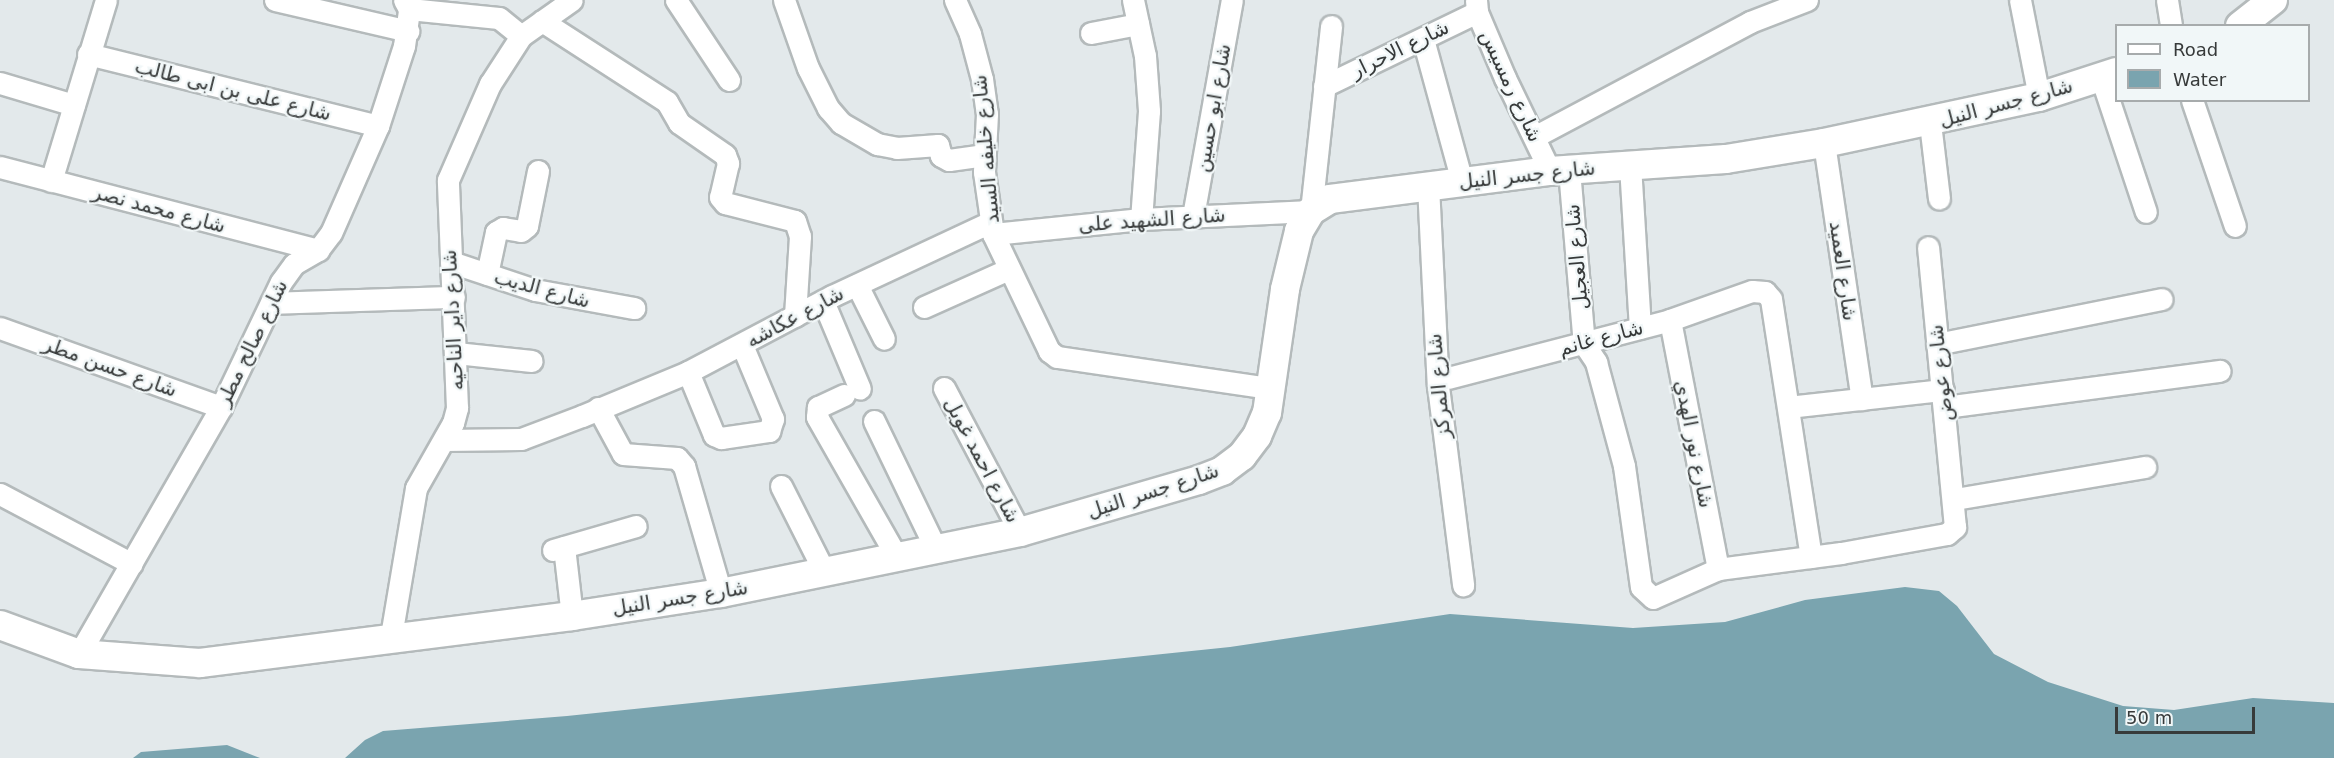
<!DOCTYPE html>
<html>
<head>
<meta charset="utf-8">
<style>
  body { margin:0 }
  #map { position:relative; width:2334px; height:758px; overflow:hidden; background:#e3e9eb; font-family:"DejaVu Sans","Noto Naskh Arabic",sans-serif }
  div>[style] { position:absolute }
  .water>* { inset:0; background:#7aa4af }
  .roads { filter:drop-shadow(2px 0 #b4babb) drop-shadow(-2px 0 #b4babb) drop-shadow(0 2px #b4babb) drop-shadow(0 -2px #b4babb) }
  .street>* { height:21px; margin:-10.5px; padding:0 10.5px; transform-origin:10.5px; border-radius:10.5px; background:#fff }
  .secondary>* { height:28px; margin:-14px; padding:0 14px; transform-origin:14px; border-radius:14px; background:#fff }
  span { translate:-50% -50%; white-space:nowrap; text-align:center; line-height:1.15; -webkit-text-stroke:4.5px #f1f7f8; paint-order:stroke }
  .street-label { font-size:20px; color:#373a3a }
  .legend { position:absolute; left:2115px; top:24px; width:195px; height:78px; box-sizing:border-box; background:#f1f7f8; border:2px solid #a7abac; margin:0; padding:8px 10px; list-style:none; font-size:18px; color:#373a3a }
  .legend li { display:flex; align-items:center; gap:12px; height:30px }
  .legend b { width:30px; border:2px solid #a7abac }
  .scale { position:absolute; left:2115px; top:707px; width:140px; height:27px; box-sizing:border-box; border:3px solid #373a3a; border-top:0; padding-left:8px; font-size:18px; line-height:21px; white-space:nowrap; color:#373a3a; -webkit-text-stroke:4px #f1f7f8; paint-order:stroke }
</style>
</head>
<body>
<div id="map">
  <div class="water">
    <i style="clip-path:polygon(1905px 587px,1939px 591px,1957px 606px,1994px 654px,2048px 682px,2123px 706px,2174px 710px,2253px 698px,2334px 703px,2334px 758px,345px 758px,365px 740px,383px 731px,567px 716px,1230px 647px,1450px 614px,1633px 628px,1725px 622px,1805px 600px)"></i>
    <i style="clip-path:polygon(227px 745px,260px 758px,133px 758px,141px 752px)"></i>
  </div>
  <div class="roads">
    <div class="street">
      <i style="left:275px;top:0;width:137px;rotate:13.1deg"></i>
      <i style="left:676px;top:0;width:96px;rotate:56.5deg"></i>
      <i style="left:784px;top:0;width:72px;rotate:70.6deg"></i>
      <i style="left:808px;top:68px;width:45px;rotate:63.4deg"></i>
      <i style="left:828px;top:108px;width:20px;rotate:49deg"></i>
      <i style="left:841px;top:123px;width:42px;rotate:30.3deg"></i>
      <i style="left:877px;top:144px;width:20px;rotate:11deg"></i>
      <i style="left:897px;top:148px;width:41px;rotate:-4.2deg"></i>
      <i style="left:938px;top:145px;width:11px;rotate:75deg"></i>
      <i style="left:941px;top:156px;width:9px;rotate:27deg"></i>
      <i style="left:949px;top:160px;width:36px;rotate:-8deg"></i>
      <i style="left:955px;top:0;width:37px;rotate:66deg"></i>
      <i style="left:970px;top:34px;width:47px;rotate:75.1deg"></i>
      <i style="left:982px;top:79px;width:35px;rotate:82deg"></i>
      <i style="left:987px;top:114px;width:58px;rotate:93deg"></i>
      <i style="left:984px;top:172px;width:63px;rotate:81.7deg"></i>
      <i style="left:993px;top:234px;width:130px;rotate:64.4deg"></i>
      <i style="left:1049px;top:351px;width:10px;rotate:37deg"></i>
      <i style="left:1057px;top:357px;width:215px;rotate:8.3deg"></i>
      <i style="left:1133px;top:0;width:57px;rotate:77.9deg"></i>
      <i style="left:1145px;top:56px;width:55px;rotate:85.8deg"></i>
      <i style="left:1149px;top:111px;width:108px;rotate:94.2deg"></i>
      <i style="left:1476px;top:0;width:12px;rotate:85deg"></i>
      <i style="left:1477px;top:12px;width:72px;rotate:67deg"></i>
      <i style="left:1505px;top:78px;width:103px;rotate:64.2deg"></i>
      <i style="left:2020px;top:0;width:99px;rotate:78.9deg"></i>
      <i style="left:2167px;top:0;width:26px;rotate:81deg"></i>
      <i style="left:409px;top:9px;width:90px;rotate:5.7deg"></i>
      <i style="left:499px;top:18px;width:28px;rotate:39deg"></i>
      <i style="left:542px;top:21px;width:149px;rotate:32.9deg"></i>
      <i style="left:667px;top:102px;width:24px;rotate:60deg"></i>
      <i style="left:679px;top:123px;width:56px;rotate:34.8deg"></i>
      <i style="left:725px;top:155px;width:9px;rotate:69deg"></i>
      <i style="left:728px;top:163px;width:35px;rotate:103deg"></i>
      <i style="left:720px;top:197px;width:8px;rotate:50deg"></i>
      <i style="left:725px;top:203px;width:72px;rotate:14.4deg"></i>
      <i style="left:795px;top:221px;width:16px;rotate:72deg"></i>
      <i style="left:800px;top:236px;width:80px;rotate:93.6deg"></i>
      <i style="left:1091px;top:33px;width:48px;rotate:-10.8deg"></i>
      <i style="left:1423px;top:39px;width:148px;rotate:74.7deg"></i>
      <i style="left:88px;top:54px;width:299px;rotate:13.9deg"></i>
      <i style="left:2101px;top:77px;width:142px;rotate:71.6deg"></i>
      <i style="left:0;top:83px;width:77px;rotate:16.6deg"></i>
      <i style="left:1324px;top:86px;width:170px;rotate:-25.8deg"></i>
      <i style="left:2192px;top:100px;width:133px;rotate:71.2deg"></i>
      <i style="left:1930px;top:123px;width:76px;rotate:83.2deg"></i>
      <i style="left:1534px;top:137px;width:245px;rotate:-28deg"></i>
      <i style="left:1750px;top:22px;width:61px;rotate:-21.1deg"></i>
      <i style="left:1824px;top:143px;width:259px;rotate:81.6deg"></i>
      <i style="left:1630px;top:165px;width:163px;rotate:86.5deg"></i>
      <i style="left:0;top:167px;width:329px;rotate:14.6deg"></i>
      <i style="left:1569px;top:170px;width:175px;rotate:85.1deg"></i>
      <i style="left:1584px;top:344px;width:22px;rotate:56deg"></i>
      <i style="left:1596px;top:362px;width:108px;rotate:74.9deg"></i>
      <i style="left:1624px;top:466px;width:122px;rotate:82deg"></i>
      <i style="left:1641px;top:587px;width:16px;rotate:43deg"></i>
      <i style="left:1653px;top:598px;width:71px;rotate:-24deg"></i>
      <i style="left:1718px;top:569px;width:124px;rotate:-7.4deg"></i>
      <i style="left:1841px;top:553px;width:108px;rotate:-10.2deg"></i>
      <i style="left:1947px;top:534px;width:11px;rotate:-41deg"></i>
      <i style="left:1955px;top:527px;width:281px;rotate:-95.5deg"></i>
      <i style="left:51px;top:181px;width:189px;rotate:-73.1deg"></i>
      <i style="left:1428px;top:185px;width:201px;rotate:87.2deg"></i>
      <i style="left:1438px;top:386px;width:201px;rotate:82.8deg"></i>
      <i style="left:1193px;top:216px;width:219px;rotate:-79.8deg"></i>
      <i style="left:993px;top:234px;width:149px;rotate:-5.8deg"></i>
      <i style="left:1141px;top:219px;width:170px;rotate:-2.7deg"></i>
      <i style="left:1311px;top:211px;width:186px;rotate:-83.8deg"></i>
      <i style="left:451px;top:262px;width:89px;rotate:18.4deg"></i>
      <i style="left:535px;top:290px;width:101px;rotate:10.3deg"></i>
      <i style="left:487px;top:274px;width:43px;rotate:-77.9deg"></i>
      <i style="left:496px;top:232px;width:8px;rotate:-30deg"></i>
      <i style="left:503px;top:228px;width:18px;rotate:9deg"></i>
      <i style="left:521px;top:231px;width:8px;rotate:-40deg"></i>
      <i style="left:527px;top:226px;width:56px;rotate:-78.7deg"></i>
      <i style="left:857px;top:285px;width:60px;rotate:63.4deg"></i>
      <i style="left:823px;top:301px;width:95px;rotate:67.2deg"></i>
      <i style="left:271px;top:303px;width:183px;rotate:-1.9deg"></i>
      <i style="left:924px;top:307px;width:93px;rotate:-24.1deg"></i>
      <i style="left:1670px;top:320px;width:254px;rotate:79.1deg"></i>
      <i style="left:0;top:328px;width:235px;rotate:19.7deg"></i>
      <i style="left:1937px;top:344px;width:229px;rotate:-11.3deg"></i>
      <i style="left:456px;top:353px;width:76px;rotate:6deg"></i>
      <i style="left:688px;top:372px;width:68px;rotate:67.6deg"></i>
      <i style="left:714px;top:435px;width:8px;rotate:23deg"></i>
      <i style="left:721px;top:438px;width:49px;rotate:-8.3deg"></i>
      <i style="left:769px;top:431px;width:13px;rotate:-72deg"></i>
      <i style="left:773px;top:419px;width:80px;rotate:-112.7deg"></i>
      <i style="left:1448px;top:378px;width:229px;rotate:-14.6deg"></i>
      <i style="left:1670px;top:320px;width:87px;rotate:-19.5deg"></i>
      <i style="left:1752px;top:291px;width:13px;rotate:4deg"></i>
      <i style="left:1765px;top:292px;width:9px;rotate:49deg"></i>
      <i style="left:1771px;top:299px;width:261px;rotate:81.2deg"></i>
      <i style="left:944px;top:388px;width:163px;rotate:62.2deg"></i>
      <i style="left:844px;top:395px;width:29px;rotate:155deg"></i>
      <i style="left:818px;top:407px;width:10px;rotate:96deg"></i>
      <i style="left:817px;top:417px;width:161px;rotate:60.3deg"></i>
      <i style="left:1788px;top:407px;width:156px;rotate:-6.3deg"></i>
      <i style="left:1945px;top:407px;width:277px;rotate:-7.5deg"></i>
      <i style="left:598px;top:408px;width:52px;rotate:61.5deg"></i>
      <i style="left:623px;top:454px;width:54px;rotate:4.2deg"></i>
      <i style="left:677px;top:458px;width:11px;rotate:49deg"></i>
      <i style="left:684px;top:466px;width:132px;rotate:73.8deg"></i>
      <i style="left:874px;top:421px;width:142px;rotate:64.2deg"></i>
      <i style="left:444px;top:440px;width:77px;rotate:-0.7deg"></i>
      <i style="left:521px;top:439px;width:65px;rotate:-20.7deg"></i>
      <i style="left:582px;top:416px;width:115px;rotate:-22.5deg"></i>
      <i style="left:688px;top:372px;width:163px;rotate:-27.8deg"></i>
      <i style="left:832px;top:296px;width:175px;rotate:-25deg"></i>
      <i style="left:781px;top:486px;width:95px;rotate:63.2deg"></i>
      <i style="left:0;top:494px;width:149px;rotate:27.9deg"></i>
      <i style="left:1955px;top:499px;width:193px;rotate:-9.6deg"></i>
      <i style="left:564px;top:547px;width:69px;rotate:83.4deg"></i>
      <i style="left:553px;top:550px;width:86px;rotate:-16.1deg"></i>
      <i style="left:391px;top:636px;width:150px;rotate:-80.4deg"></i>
      <i style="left:416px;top:488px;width:75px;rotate:-60.4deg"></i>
      <i style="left:453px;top:423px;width:16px;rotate:-75deg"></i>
      <i style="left:457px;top:408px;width:228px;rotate:-92.3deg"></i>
      <i style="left:448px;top:180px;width:105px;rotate:-66.4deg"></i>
      <i style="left:490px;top:84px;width:57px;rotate:-57.1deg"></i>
      <i style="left:521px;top:36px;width:62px;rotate:-35.2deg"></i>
      <i style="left:79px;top:654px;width:285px;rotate:-60.1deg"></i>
      <i style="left:221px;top:407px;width:139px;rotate:-64.4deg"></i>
      <i style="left:281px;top:282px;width:22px;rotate:-54deg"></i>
      <i style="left:294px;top:264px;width:28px;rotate:-30deg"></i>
      <i style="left:318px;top:250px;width:21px;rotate:-53deg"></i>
      <i style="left:331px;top:233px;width:117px;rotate:-66.3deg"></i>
      <i style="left:378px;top:126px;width:84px;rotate:-72deg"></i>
      <i style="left:404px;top:46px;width:37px;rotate:-82deg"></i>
      <i style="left:409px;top:9px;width:10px;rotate:-119deg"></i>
    </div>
    <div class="secondary">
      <i style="left:2240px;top:26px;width:42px;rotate:-38.2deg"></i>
      <i style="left:0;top:625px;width:84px;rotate:20.2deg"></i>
      <i style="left:79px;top:654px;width:121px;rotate:4.3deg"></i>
      <i style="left:200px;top:663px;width:375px;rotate:-7.2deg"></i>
      <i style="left:572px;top:616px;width:151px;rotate:-8.8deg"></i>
      <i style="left:721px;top:593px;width:305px;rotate:-11.5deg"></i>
      <i style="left:1020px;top:532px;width:186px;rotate:-16.2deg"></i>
      <i style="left:1199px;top:480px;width:25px;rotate:-21deg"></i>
      <i style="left:1222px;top:471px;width:25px;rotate:-37deg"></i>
      <i style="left:1242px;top:456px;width:25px;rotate:-53deg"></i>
      <i style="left:1257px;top:436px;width:25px;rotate:-67deg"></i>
      <i style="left:1267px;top:413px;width:125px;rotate:-81.7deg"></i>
      <i style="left:1285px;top:289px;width:60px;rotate:-76.4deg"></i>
      <i style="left:1299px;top:231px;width:23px;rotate:-59deg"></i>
      <i style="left:1311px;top:211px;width:22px;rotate:-32deg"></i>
      <i style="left:1330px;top:199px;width:222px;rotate:-7.3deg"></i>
      <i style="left:1550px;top:171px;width:176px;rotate:-3.9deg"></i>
      <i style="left:1726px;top:159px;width:99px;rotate:-9.3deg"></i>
      <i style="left:1824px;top:143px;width:220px;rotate:-12.1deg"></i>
      <i style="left:2039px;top:97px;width:81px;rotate:-18deg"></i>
    </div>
  </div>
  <div class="street-label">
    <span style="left:1400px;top:49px;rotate:-26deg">شارع الاحرار</span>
    <span style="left:1511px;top:86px;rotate:65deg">شارع رمسيس</span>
    <span style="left:233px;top:90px;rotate:14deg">شارع على بن ابى طالب</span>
    <span style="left:2006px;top:103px;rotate:-15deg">شارع جسر النيل</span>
    <span style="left:1213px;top:108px;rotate:-80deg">شارع ابو حسين</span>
    <span style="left:986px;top:149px;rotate:-95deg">شارع خليفه السيد</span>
    <span style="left:1527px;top:175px;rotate:-6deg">شارع جسر النيل</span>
    <span style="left:159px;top:209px;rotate:15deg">شارع محمد نصر</span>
    <span style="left:1152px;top:220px;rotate:-4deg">شارع الشهيد على</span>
    <span style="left:1577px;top:257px;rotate:-95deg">شارع العجيل</span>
    <span style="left:1843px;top:271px;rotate:82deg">شارع العميد</span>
    <span style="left:542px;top:289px;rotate:15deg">شارع الديب</span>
    <span style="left:795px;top:317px;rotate:-28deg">شارع عكاشه</span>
    <span style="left:453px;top:320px;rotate:-93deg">شارع داير الناحيه</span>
    <span style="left:1601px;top:338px;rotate:-15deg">شارع غانم</span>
    <span style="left:252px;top:343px;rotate:-64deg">شارع صالح مطر</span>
    <span style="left:110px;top:367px;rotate:20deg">شارع حسن مطر</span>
    <span style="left:1941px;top:373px;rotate:-96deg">شارع عوض</span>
    <span style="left:1439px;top:386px;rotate:-95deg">شارع المركز</span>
    <span style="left:1694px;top:444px;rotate:79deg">شارع نور الهدي</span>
    <span style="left:982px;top:460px;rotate:62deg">شارع احمد غويل</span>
    <span style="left:1153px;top:491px;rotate:-18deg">شارع جسر النيل</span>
    <span style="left:680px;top:598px;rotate:-9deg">شارع جسر النيل</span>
  </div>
  <ul class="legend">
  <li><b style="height:8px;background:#fff"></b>Road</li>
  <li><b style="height:16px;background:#7aa4af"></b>Water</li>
  </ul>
  <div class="scale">50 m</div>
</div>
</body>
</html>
